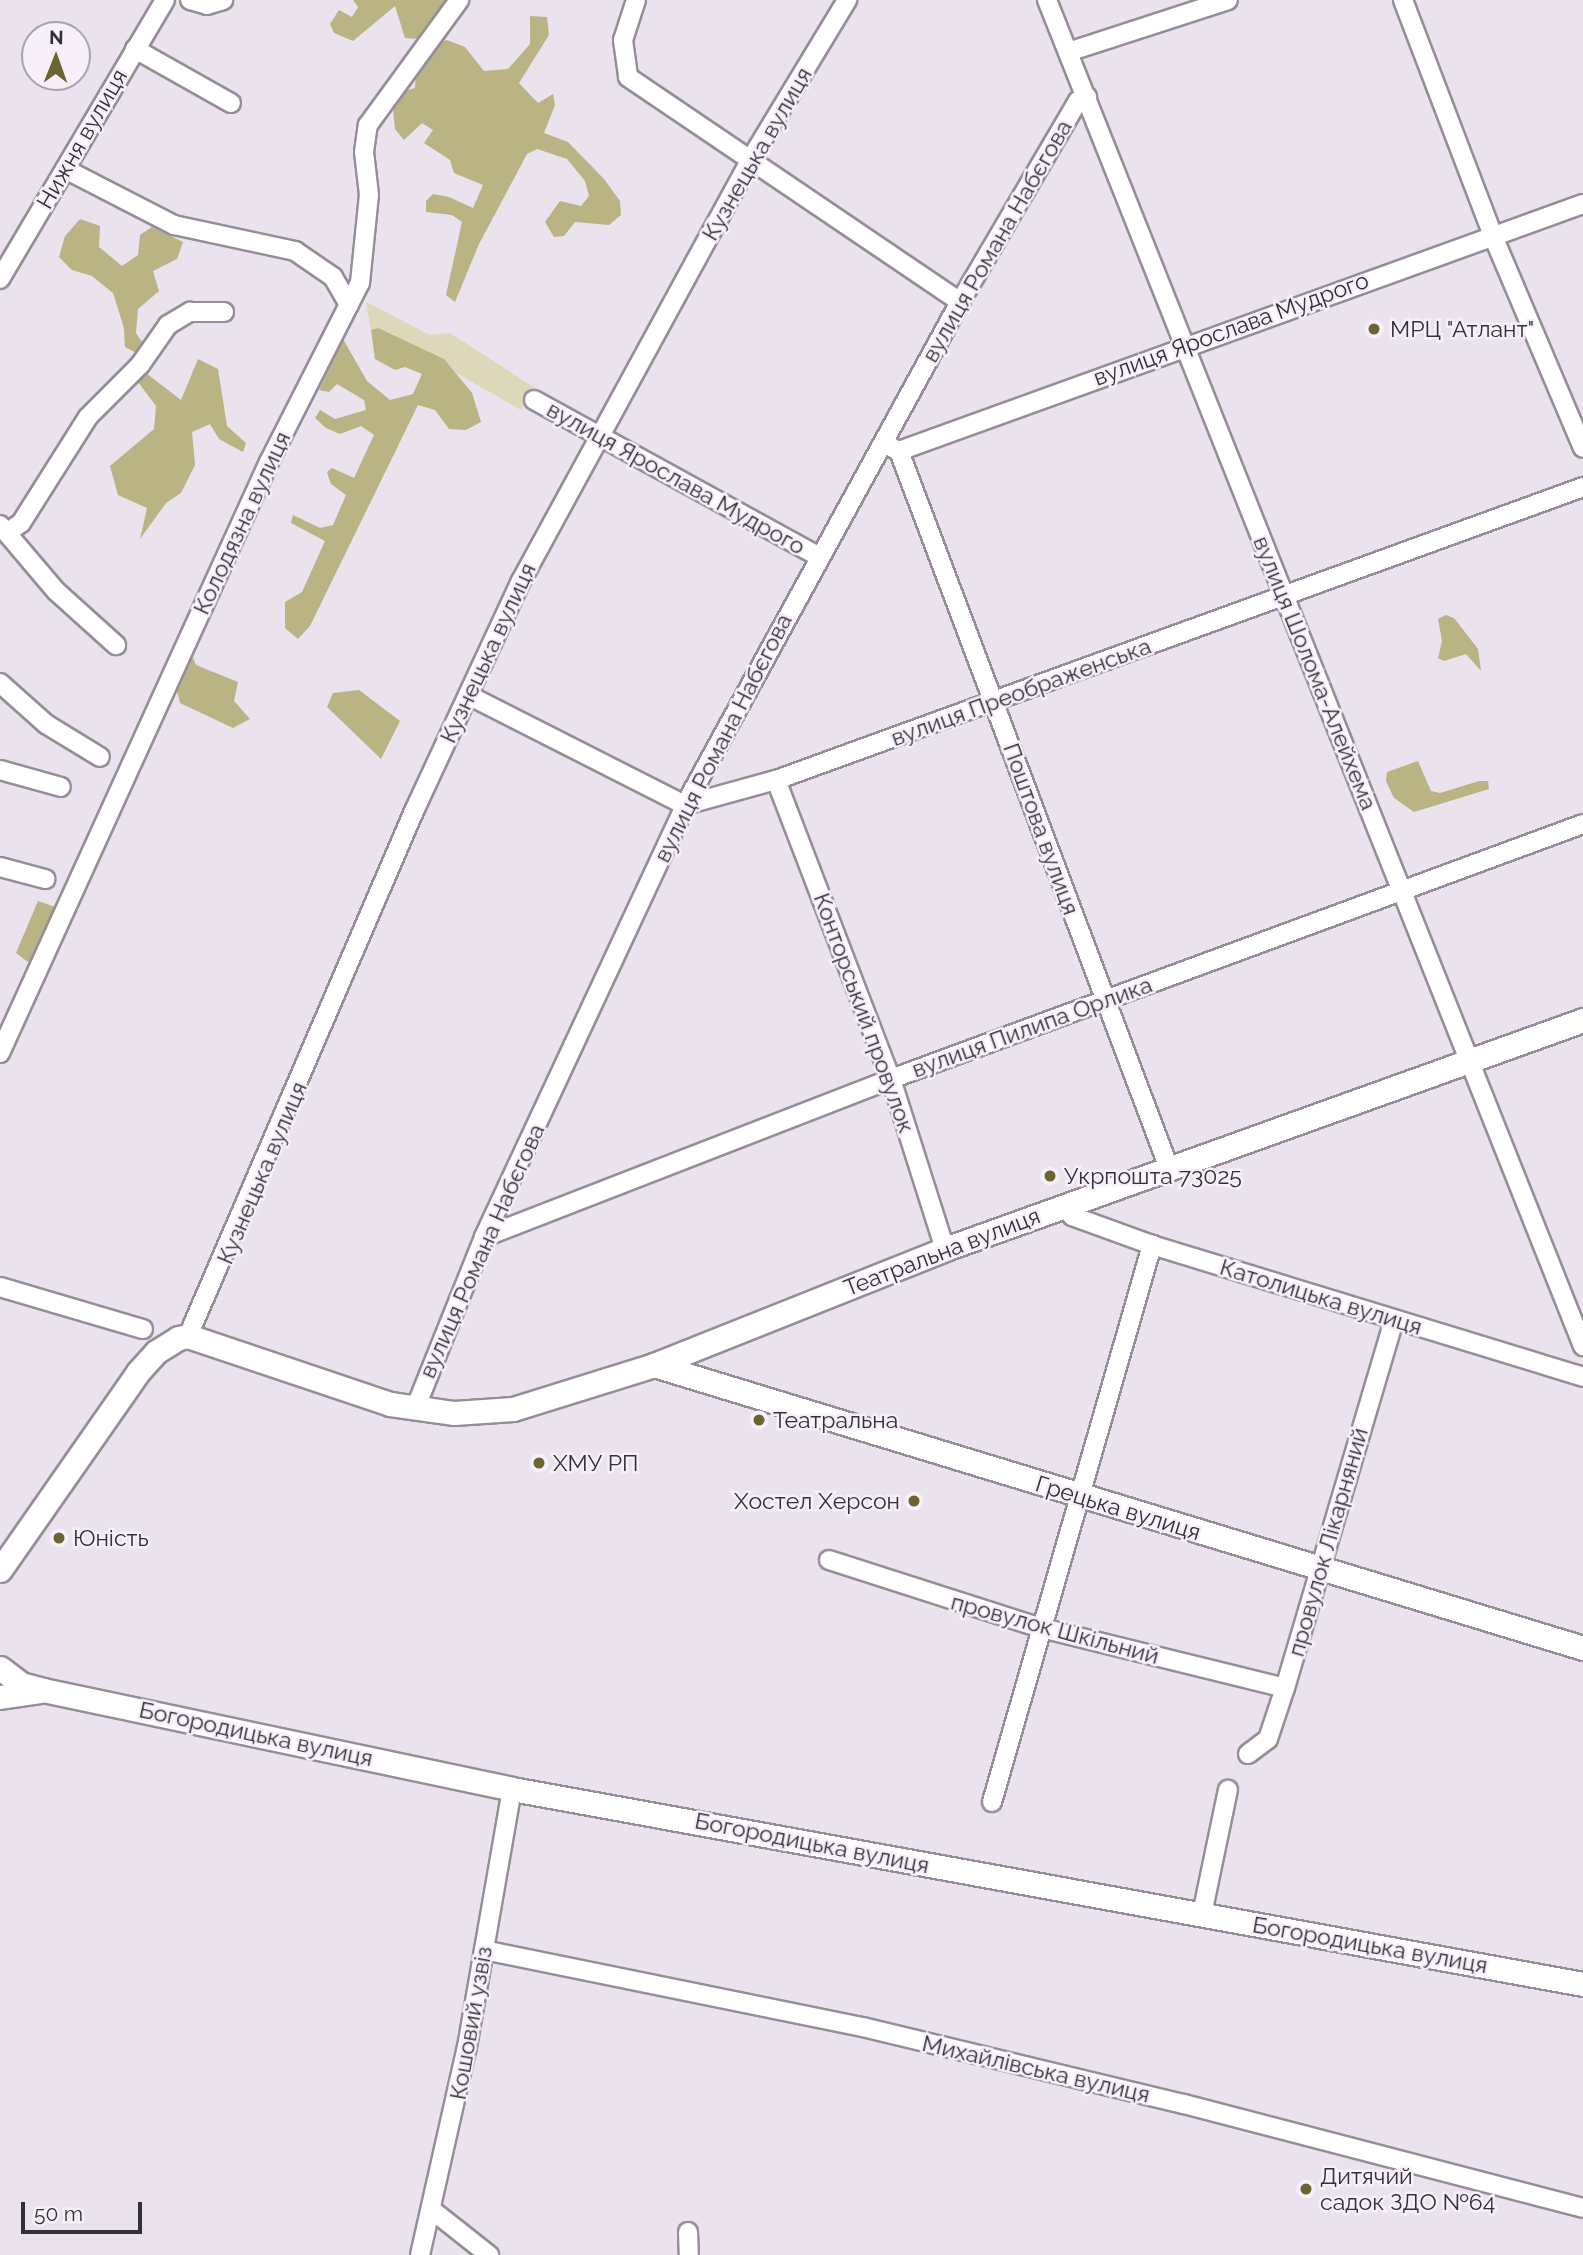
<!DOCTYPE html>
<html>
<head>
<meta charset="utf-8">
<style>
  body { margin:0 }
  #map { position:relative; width:1583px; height:2255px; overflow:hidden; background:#eae2ed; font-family:Raleway,sans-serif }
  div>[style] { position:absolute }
  .green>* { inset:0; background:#dcd8b9 }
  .forest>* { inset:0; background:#bab383 }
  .roads { filter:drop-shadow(2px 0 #958e98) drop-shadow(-2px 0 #958e98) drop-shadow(0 2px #958e98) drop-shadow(0 -2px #958e98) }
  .minor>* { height:18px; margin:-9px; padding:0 9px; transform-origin:9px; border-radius:9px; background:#fff }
  .tertiary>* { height:23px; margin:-11.5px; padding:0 11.5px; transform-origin:11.5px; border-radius:11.5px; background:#fff }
  .dots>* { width:19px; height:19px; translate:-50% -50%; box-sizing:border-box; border:4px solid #f7effa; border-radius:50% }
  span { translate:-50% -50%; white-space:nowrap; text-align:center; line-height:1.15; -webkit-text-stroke:5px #f7effa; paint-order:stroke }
  .street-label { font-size:23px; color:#343136 }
  .poi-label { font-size:23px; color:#343136 }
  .left { translate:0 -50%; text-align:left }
  .right { translate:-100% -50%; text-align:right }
  .north { position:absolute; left:21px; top:21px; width:70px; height:70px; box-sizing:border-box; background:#f7effa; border:2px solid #a9a3ac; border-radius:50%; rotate:1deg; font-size:19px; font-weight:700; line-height:28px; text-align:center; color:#343136 }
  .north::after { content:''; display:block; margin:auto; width:24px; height:32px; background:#6c6431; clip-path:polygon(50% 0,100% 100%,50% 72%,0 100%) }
  .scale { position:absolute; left:21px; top:2202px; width:121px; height:32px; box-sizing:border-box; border:4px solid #343136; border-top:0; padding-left:9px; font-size:21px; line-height:24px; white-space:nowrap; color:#343136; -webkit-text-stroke:5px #f7effa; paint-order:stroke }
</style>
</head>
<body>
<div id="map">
  <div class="green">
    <i style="clip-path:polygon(366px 302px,430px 335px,450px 333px,535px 388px,521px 410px,378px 328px,371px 330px)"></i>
  </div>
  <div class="forest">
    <i style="clip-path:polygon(353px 0,448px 0,418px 39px,405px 38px,395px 6px,353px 41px,334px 33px,330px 24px,339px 10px,352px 17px,358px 7px)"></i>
    <i style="clip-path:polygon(530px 16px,547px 17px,549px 35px,519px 83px,538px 103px,553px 94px,555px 105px,544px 133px,568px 142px,604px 179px,620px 201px,621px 215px,609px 225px,575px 222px,564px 236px,554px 237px,545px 222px,560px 201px,581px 206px,589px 196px,585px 181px,567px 159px,537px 149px,527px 154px,479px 244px,455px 302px,446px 295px,462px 222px,452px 215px,426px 212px,426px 201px,433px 194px,449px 197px,473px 208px,483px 185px,454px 173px,450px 160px,424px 143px,433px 130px,422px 123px,404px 140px,395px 129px,393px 109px,401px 92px,415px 88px,416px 73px,434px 44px,447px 40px,465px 47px,484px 71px,508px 69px,530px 44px)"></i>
    <i style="clip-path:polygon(80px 219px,100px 226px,99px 247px,122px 266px,138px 255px,140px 235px,152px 227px,183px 242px,177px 259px,153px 271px,159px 291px,138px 309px,136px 333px,147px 349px,142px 356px,125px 347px,124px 328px,113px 293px,92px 276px,72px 270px,59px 257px,65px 236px)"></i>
    <i style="clip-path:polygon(378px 328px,444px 359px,472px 393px,481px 422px,466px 430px,449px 429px,435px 410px,418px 405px,310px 626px,298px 639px,285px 628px,285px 602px,302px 592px,325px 541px,291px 523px,293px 515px,320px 528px,333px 525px,346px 495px,331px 484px,327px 472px,332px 468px,354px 478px,374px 435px,361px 426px,340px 434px,326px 428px,315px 418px,320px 410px,335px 419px,366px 410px,364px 400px,337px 384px,329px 392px,319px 390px,343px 339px,367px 381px,390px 400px,413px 394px,422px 374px,405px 367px,395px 370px,375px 359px,371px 330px)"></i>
    <i style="clip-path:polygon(198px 359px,218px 369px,227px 426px,246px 443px,243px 452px,219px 439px,210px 424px,192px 432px,195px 465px,181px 493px,166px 503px,140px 539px,147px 508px,118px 495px,110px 466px,154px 429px,156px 406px,138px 382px,146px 373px,181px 400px)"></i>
    <i style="clip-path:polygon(1446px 615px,1454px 618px,1478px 649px,1481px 671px,1466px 654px,1444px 661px,1438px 658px,1442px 641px,1438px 619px)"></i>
    <i style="clip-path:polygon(193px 658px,196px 665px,238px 682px,234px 701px,250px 719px,233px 728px,180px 703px,175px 683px,182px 664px)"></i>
    <i style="clip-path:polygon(359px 690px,400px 721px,381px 759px,327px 707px,333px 693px)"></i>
    <i style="clip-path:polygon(1418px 761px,1431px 791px,1440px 793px,1479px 781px,1488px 781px,1489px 789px,1414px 812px,1394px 798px,1386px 781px,1387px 772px)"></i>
    <i style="clip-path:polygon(38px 901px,55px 907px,56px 913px,35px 960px,28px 962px,16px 953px)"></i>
  </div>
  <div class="roads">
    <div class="minor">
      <i style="left:190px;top:0;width:18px;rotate:16deg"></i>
      <i style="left:207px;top:5px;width:17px;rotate:-17deg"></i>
      <i style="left:636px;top:0;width:42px;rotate:108deg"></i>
      <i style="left:623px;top:40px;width:37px;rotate:82deg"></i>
      <i style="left:628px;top:77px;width:401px;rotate:34.1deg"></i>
      <i style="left:1047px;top:0;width:1449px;rotate:68.29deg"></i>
      <i style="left:1403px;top:0;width:253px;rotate:69.1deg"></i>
      <i style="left:1493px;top:236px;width:230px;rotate:67deg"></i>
      <i style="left:135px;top:49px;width:110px;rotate:29.4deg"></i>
      <i style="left:1068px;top:52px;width:168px;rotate:-18deg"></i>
      <i style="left:65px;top:169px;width:123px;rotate:27.2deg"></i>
      <i style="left:174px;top:225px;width:124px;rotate:12.1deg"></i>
      <i style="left:295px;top:251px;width:46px;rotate:34.4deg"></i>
      <i style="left:333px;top:277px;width:32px;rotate:60deg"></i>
      <i style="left:0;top:279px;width:324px;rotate:-59.4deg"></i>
      <i style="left:534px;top:400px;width:324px;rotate:28.8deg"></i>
      <i style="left:889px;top:446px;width:11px;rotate:27deg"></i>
      <i style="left:899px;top:451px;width:727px;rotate:-19.86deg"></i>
      <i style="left:899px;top:451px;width:766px;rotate:69.37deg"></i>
      <i style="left:0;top:525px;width:87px;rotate:49.7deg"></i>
      <i style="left:56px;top:591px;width:81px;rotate:42deg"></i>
      <i style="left:8px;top:532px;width:16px;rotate:-35deg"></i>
      <i style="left:21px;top:523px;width:125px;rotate:-57.7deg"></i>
      <i style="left:88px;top:417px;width:74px;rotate:-45deg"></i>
      <i style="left:140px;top:365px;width:49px;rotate:-55deg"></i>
      <i style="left:168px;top:325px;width:26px;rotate:-31deg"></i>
      <i style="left:190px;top:312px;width:34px"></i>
      <i style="left:0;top:683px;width:62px;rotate:41.7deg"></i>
      <i style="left:46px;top:724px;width:63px;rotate:31.4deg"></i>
      <i style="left:468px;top:695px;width:243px;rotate:26.9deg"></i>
      <i style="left:685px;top:805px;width:94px;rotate:-15.4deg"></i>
      <i style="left:776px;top:780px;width:859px;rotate:-19.95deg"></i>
      <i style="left:0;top:770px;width:63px;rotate:15.6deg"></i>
      <i style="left:776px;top:780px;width:320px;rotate:69deg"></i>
      <i style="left:891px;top:1079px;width:178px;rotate:72.4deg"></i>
      <i style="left:0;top:867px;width:47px;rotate:14.9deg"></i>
      <i style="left:0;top:1053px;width:649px;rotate:-65.53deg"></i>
      <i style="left:269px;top:462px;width:201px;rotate:-63.1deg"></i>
      <i style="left:360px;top:283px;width:88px;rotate:-84.2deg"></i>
      <i style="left:369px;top:195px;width:43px;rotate:-96.6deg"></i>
      <i style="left:364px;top:152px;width:27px;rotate:-82deg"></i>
      <i style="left:368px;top:125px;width:155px;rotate:-53.9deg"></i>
      <i style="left:1067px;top:1204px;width:13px;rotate:67deg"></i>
      <i style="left:1072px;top:1216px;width:85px;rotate:19.9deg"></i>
      <i style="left:1152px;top:1245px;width:451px;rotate:17deg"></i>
      <i style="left:484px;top:1237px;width:437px;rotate:-21.2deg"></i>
      <i style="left:891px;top:1079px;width:737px;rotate:-20.23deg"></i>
      <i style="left:0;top:1287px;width:149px;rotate:16.4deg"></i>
      <i style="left:188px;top:1336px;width:574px;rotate:-66.7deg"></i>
      <i style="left:415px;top:809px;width:251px;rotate:-65.1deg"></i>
      <i style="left:521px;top:581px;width:483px;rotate:-61.4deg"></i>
      <i style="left:752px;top:157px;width:184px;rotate:-58.8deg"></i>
      <i style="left:415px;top:1409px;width:185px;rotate:-68.1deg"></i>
      <i style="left:484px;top:1237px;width:476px;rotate:-65deg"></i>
      <i style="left:685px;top:805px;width:573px;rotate:-61.33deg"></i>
      <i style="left:960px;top:302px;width:233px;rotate:-59.6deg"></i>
      <i style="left:1078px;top:101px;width:10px;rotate:-24deg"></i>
      <i style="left:829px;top:1560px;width:223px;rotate:17.8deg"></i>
      <i style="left:1041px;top:1628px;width:251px;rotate:13.8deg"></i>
      <i style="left:1248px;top:1754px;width:25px;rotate:-37deg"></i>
      <i style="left:1268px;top:1739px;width:54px;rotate:-71.6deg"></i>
      <i style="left:1285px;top:1688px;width:384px;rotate:-73.5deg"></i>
      <i style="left:992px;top:1802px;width:580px;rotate:-73.97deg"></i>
      <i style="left:1202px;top:1914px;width:127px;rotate:-78.2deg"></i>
      <i style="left:484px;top:1950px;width:387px;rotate:11.5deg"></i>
      <i style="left:863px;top:2027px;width:330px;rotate:13.5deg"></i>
      <i style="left:1184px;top:2104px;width:412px;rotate:14.6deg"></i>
      <i style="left:432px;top:2210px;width:73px;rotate:38.3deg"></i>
      <i style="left:688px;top:2232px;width:23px;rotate:88deg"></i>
      <i style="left:420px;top:2255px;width:213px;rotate:-77.3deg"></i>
      <i style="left:467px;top:2047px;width:262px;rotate:-80.1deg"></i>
    </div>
    <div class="tertiary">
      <i style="left:654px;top:1365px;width:971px;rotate:16.94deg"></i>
      <i style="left:0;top:1570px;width:241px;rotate:-55.1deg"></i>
      <i style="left:138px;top:1372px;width:27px;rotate:-48deg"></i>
      <i style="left:156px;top:1352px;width:26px;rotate:-32deg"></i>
      <i style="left:178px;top:1338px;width:10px;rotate:-11deg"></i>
      <i style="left:188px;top:1336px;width:213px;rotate:18.6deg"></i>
      <i style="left:390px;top:1404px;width:65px;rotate:8deg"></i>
      <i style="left:454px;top:1413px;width:59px;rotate:-3.9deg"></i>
      <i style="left:513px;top:1409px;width:148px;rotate:-17.3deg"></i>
      <i style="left:654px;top:1365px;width:313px;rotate:-21.7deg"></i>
      <i style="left:945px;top:1249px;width:678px;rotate:-19.74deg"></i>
      <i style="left:0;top:1668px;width:26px;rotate:37deg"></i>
      <i style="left:21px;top:1684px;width:23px;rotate:15deg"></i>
      <i style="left:43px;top:1690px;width:479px;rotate:11.9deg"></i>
      <i style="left:512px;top:1789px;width:1089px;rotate:10.32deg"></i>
      <i style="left:0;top:1697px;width:40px;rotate:-8.5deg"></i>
    </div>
  </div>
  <div class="dots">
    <i style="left:1374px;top:329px;background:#6c6431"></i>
    <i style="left:1050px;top:1176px;background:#6c6431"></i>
    <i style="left:759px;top:1420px;background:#6c6431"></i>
    <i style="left:539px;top:1463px;background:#6c6431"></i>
    <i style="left:914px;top:1501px;background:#6c6431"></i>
    <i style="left:59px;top:1538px;background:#6c6431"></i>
    <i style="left:1306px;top:2189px;background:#6c6431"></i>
  </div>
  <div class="street-label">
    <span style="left:82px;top:139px;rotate:-60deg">Нижня вулиця</span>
    <span style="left:757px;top:154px;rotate:-60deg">Кузнецька вулиця</span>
    <span style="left:997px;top:241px;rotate:-60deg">вулиця Романа Набєгова</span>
    <span style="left:1231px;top:329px;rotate:-20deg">вулиця Ярослава Мудрого</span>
    <span style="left:676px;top:478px;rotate:29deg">вулиця Ярослава Мудрого</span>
    <span style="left:242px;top:523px;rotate:-65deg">Колодязна вулиця</span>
    <span style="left:488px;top:653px;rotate:-65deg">Кузнецька вулиця</span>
    <span style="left:1315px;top:673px;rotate:68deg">вулиця Шолома-Алейхема</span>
    <span style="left:1021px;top:692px;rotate:-20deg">вулиця Преображенська</span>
    <span style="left:723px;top:738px;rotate:-63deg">вулиця Романа Набєгова</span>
    <span style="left:1041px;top:829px;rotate:70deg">Поштова вулиця</span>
    <span style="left:864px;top:1013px;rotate:70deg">Конторський провулок</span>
    <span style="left:1032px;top:1027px;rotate:-20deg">вулиця Пилипа Орлика</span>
    <span style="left:262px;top:1173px;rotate:-67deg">Кузнецька вулиця</span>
    <span style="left:482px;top:1251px;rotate:-66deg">вулиця Романа Набєгова</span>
    <span style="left:942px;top:1252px;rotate:-21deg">Театральна вулиця</span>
    <span style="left:1321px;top:1297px;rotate:17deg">Католицька вулиця</span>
    <span style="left:1118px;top:1508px;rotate:17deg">Грецька вулиця</span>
    <span style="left:1328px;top:1542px;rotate:-74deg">провулок Лікарняний</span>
    <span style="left:1055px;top:1629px;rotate:15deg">провулок Шкільний</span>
    <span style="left:256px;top:1734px;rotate:12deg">Богородицька вулиця</span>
    <span style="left:812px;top:1843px;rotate:11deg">Богородицька вулиця</span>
    <span style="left:1370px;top:1945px;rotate:10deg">Богородицька вулиця</span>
    <span style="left:471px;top:2023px;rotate:-80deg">Кошовий узвіз</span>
    <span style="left:1036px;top:2069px;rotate:13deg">Михайлівська вулиця</span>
  </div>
  <div class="poi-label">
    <span class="left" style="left:1390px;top:329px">МРЦ "Атлант"</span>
    <span class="left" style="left:1064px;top:1176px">Укрпошта 73025</span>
    <span class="left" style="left:773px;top:1420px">Театральна</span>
    <span class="left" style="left:553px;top:1463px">ХМУ РП</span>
    <span class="right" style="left:900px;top:1501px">Хостел Херсон</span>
    <span class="left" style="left:73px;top:1538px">Юність</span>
    <span class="left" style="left:1320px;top:2189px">Дитячий<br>садок ЗДО №64</span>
  </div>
  <div class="north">N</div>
  <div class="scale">50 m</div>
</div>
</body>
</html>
